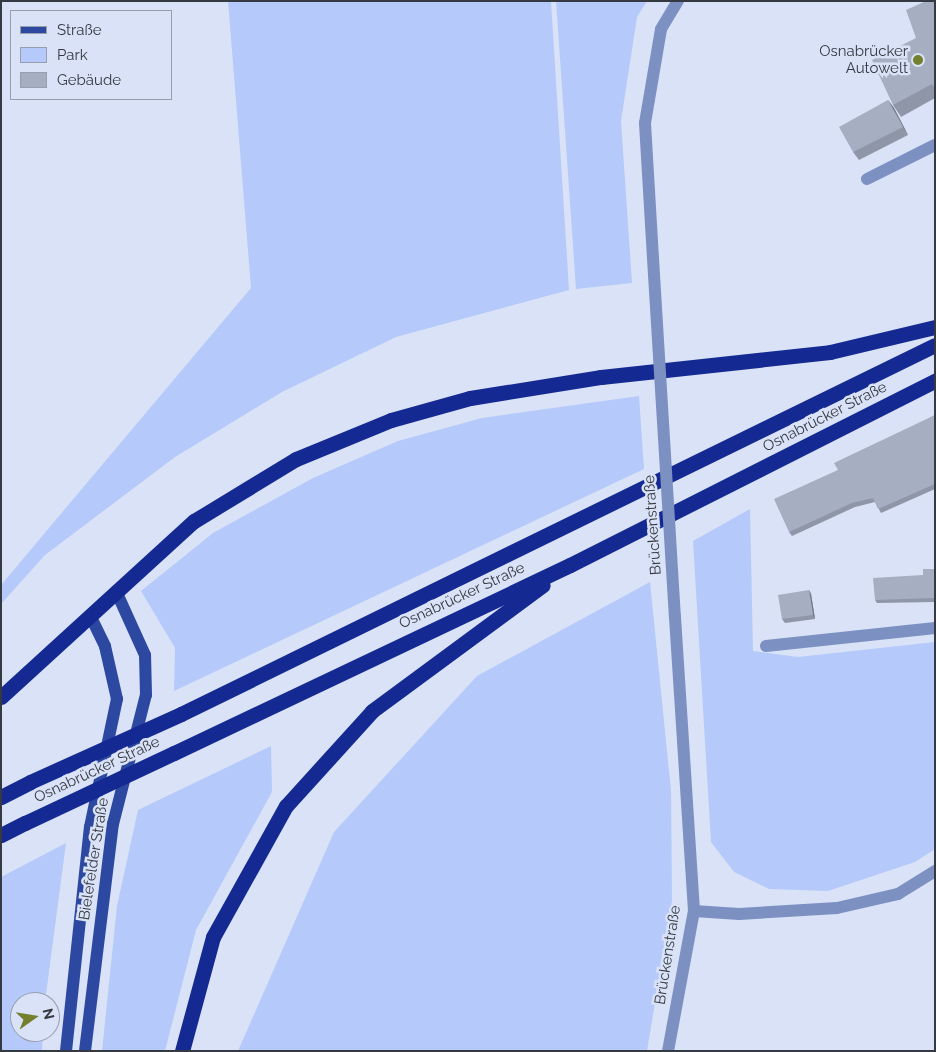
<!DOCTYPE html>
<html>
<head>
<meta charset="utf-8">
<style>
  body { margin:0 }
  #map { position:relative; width:936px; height:1052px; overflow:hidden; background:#d9e2f6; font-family:Raleway,sans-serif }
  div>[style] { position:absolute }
  .green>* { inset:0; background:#b5cafa }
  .minor>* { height:12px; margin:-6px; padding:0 6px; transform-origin:6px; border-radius:6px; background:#7c91c2 }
  .major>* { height:12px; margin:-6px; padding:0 6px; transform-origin:6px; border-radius:6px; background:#2d48a0 }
  .highway>* { height:15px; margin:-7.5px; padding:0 7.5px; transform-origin:7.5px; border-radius:7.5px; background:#142991 }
  .minor-bridge>* { height:12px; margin:-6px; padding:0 6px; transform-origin:6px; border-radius:6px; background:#7c91c2 }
  .highway-bridge>* { height:15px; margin:-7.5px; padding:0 7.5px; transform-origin:7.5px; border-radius:7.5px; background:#142991 }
  .wall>* { inset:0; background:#8f96a7 }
  .shaded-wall>* { inset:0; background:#747a88 }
  .building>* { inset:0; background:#a6aec2 }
  .dots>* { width:14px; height:14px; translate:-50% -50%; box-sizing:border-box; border:2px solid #d9e2f6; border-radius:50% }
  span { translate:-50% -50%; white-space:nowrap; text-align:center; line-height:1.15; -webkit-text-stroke:5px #d9e2f6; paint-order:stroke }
  .poi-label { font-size:15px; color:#353941 }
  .right { translate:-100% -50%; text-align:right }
  .street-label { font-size:15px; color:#353941 }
  .frame { position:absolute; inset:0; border:2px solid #353941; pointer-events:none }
  .legend { position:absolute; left:10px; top:10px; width:162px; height:90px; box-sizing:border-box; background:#d9e2f6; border:1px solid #979eae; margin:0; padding:6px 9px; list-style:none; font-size:15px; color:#353941 }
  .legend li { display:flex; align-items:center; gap:10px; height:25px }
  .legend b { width:25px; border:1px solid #979eae }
  .north { position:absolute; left:10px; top:992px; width:50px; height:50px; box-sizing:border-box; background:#d9e2f6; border:1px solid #979eae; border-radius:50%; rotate:77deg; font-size:14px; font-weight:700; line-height:20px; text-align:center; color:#353941 }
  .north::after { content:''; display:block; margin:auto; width:18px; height:22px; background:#74802d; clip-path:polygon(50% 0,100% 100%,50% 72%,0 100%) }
</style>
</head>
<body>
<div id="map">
  <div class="green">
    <i style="clip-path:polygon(228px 1px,551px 1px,569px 290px,396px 337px,282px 392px,175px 457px,45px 555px,1px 604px,1px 585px,251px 288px)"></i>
    <i style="clip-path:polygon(556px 1px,647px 1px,637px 17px,621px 121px,632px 283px,576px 289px)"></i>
    <i style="clip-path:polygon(639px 396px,644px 469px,174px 691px,175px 648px,141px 591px,213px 533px,313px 478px,398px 441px,482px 418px)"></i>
    <i style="clip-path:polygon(750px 509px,753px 651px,798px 657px,935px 642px,935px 849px,915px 862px,828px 891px,769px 889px,734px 872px,711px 842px,693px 541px)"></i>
    <i style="clip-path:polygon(650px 582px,671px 791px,672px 901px,647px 1051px,238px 1051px,334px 832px,477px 676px)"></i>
    <i style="clip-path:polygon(271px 746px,272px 792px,196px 930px,165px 1051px,102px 1051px,117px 906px,138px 810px)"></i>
    <i style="clip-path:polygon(66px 843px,45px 1002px,20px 1002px,20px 1032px,43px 1032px,42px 1051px,1px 1051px,1px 877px)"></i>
  </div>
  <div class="minor">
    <i style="left:867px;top:179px;width:76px;rotate:-26.6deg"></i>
    <i style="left:654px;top:275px;width:152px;rotate:-93.4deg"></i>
    <i style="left:645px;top:123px;width:95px;rotate:-80.3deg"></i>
    <i style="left:661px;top:29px;width:33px;rotate:-59deg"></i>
    <i style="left:766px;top:646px;width:170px;rotate:-6.1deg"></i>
    <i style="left:694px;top:911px;width:45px;rotate:3.8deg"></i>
    <i style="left:739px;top:914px;width:98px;rotate:-3.5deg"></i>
    <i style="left:837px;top:908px;width:63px;rotate:-12.9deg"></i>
    <i style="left:898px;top:894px;width:44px;rotate:-31.9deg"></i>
    <i style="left:668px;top:1051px;width:142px;rotate:-79.5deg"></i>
    <i style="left:694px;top:911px;width:295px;rotate:-93.7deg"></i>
  </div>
  <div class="major">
    <i style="left:66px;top:1051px;width:225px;rotate:-83.9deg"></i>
    <i style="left:90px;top:827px;width:131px;rotate:-78.1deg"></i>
    <i style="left:117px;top:699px;width:54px;rotate:-102.8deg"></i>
    <i style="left:105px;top:646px;width:34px;rotate:-116deg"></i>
    <i style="left:85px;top:1051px;width:229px;rotate:-83deg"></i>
    <i style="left:113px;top:824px;width:133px;rotate:-75.7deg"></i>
    <i style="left:146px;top:695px;width:40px;rotate:-91.4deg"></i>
    <i style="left:145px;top:655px;width:70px;rotate:-114.4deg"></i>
  </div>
  <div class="highway">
    <i style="left:1px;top:697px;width:261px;rotate:-42.4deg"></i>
    <i style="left:194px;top:521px;width:119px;rotate:-31.3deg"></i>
    <i style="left:296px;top:459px;width:103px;rotate:-22.3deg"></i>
    <i style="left:391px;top:420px;width:82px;rotate:-15.6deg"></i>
    <i style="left:470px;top:398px;width:133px;rotate:-9.1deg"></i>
    <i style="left:601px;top:377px;width:230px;rotate:-6.2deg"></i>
    <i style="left:830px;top:352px;width:108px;rotate:-13.4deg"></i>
    <i style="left:181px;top:714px;width:839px;rotate:-26.08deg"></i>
    <i style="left:174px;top:753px;width:438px;rotate:-25.4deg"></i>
    <i style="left:570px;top:565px;width:409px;rotate:-26.8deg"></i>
    <i style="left:1px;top:797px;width:33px;rotate:-27deg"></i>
    <i style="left:1px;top:835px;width:27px;rotate:-27deg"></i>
    <i style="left:182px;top:1051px;width:118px;rotate:-74.8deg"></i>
    <i style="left:213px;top:937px;width:150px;rotate:-60.9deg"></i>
    <i style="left:286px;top:806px;width:128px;rotate:-47.8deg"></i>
    <i style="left:372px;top:711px;width:212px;rotate:-36.4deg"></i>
  </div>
  <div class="minor-bridge">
    <i style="left:654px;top:275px;width:343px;rotate:86.5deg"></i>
  </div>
  <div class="highway-bridge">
    <i style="left:30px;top:782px;width:166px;rotate:-24.2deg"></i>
    <i style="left:25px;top:823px;width:165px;rotate:-25.2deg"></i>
  </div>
  <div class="wall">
    <i style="clip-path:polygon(935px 1px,935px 98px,901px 117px,893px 105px,916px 38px)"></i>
    <i style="clip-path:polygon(888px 100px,894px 108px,908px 135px,859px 160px,853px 152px)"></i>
    <i style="clip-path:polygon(935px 415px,935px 489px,881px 513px,875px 502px,855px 507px,792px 536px,789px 532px,838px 470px)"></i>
    <i style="clip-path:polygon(935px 569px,935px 602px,877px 603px,875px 600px)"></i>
    <i style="clip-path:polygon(809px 590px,811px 594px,815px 619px,785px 623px,782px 619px)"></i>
  </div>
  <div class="shaded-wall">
    <i style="clip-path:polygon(888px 100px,894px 108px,908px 135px,903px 127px)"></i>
    <i style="clip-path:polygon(809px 590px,811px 594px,815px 619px,813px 615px)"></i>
  </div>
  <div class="building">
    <i style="clip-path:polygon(926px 1px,935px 1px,935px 89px,932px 84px,893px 105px,872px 60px,916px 38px,906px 10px)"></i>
    <i style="clip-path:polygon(888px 100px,903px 127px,853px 152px,839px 127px)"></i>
    <i style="clip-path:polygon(935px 415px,935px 484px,878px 509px,873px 498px,852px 503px,789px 532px,774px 499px,838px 470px,834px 463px)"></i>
    <i style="clip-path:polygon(923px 569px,935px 569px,935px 598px,875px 600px,873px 578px,923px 575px)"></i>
    <i style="clip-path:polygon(809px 590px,813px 615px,782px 619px,778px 595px)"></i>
  </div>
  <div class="dots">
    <i style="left:918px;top:60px;background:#74802d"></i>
  </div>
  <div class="poi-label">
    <span class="right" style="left:908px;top:60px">Osnabrücker<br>Autowelt</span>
  </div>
  <div class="street-label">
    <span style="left:825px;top:417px;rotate:-27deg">Osnabrücker Straße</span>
    <span style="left:653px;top:525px;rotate:-94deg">Brückenstraße</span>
    <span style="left:462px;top:596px;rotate:-25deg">Osnabrücker Straße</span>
    <span style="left:97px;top:770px;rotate:-25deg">Osnabrücker Straße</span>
    <span style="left:94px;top:859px;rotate:-81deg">Bielefelder Straße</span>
    <span style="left:668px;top:955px;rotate:-81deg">Brückenstraße</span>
  </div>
  <div class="frame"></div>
  <ul class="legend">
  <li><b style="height:6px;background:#2d48a0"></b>Straße</li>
  <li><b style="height:14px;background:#b5cafa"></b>Park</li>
  <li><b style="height:14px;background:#a6aec2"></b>Gebäude</li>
  </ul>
  <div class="north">N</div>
</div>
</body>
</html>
